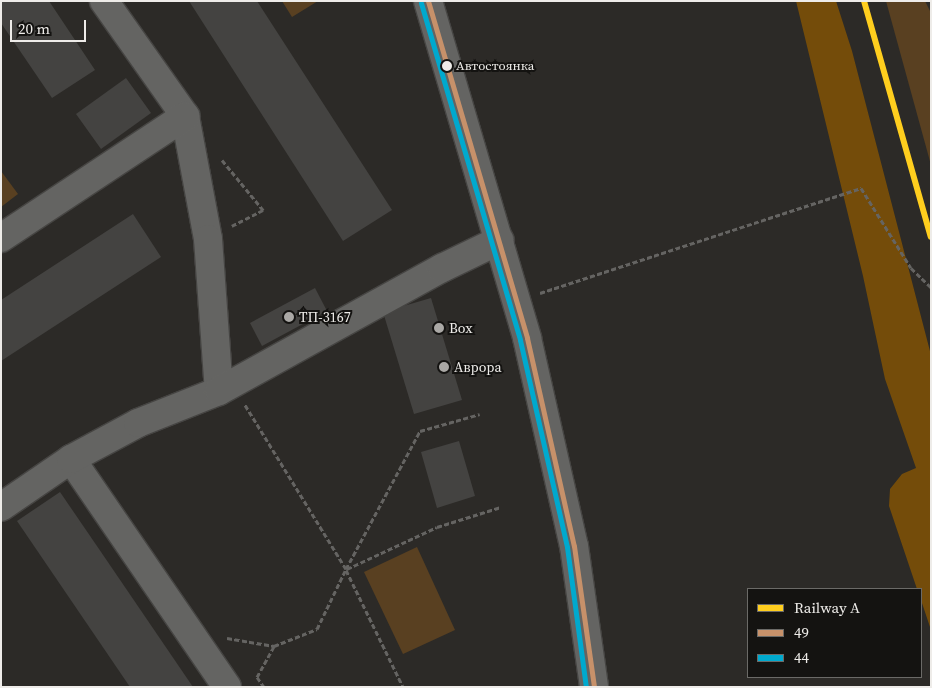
<!DOCTYPE html>
<html>
<head>
<meta charset="utf-8">
<style>
  body { margin:0 }
  #map { position:relative; width:932px; height:688px; overflow:hidden; background:#2c2a27; font-family:"Source Serif 4",serif }
  div>[style] { position:absolute }
  .green>* { inset:0; background:#594021 }
  .forest>* { inset:0; background:#744c0a }
  .building>* { inset:0; background:#444341 }
  .path>* { height:3px; margin-top:-1.5px; transform-origin:0; background:repeating-linear-gradient(90deg,#656462 0 5px,transparent 0 7.5px) }
  .roads { filter:drop-shadow(1px 0 #464543) drop-shadow(-1px 0 #464543) drop-shadow(0 1px #464543) drop-shadow(0 -1px #464543) }
  .minor>* { height:28px; margin:-14px; padding:0 14px; transform-origin:14px; border-radius:14px; background:#646462 }
  .bus-1>* { height:5px; margin:-2.5px; padding:0 2.5px; transform-origin:2.5px; border-radius:2.5px; background:#c7916a }
  .bus-2>* { height:5px; margin:-2.5px; padding:0 2.5px; transform-origin:2.5px; border-radius:2.5px; background:#00a9ce }
  .rail-1>* { height:6px; margin:-3px; padding:0 3px; transform-origin:3px; border-radius:3px; background:#ffce1e }
  .dots>* { width:14px; height:14px; translate:-50% -50%; box-sizing:border-box; border:2px solid #141311; border-radius:50% }
  span { translate:-50% -50%; white-space:nowrap; text-align:center; line-height:1.15; -webkit-text-stroke:4px #141311; paint-order:stroke }
  .bus-label { font-size:13px; color:#eeece9 }
  .left { translate:0 -50%; text-align:left }
  .poi-label { font-size:14px; color:#eeece9 }
  .frame { position:absolute; inset:0; border:2px solid #eeece9; pointer-events:none }
  .legend { position:absolute; left:747px; top:588px; width:175px; height:90px; box-sizing:border-box; background:#141311; border:1px solid #6b6a67; margin:0; padding:6px 9px; list-style:none; font-size:15px; color:#eeece9 }
  .legend li { display:flex; align-items:center; gap:10px; height:25px }
  .legend b { width:25px; border:1px solid #6b6a67 }
  .scale { position:absolute; left:10px; top:20px; width:76px; height:22px; box-sizing:border-box; border:2px solid #eeece9; border-top:0; padding-left:6px; font-size:15px; line-height:18px; white-space:nowrap; color:#eeece9; -webkit-text-stroke:4px #141311; paint-order:stroke }
</style>
</head>
<body>
<div id="map">
  <div class="green">
    <i style="clip-path:polygon(282px 1px,318px 1px,292px 17px)"></i>
    <i style="clip-path:polygon(886px 1px,925px 1px,931px 13px,931px 165px)"></i>
    <i style="clip-path:polygon(1px 171px,18px 194px,1px 207px)"></i>
    <i style="clip-path:polygon(417px 547px,455px 630px,403px 654px,364px 572px)"></i>
  </div>
  <div class="forest">
    <i style="clip-path:polygon(796px 1px,836px 1px,852px 51px,931px 355px,931px 630px,921px 600px,921px 589px,917px 589px,889px 506px,890px 489px,902px 474px,916px 468px,885px 379px,863px 276px)"></i>
  </div>
  <div class="building">
    <i style="clip-path:polygon(1px 1px,49px 1px,95px 70px,52px 98px,1px 23px)"></i>
    <i style="clip-path:polygon(189px 1px,257px 1px,392px 210px,343px 241px)"></i>
    <i style="clip-path:polygon(126px 78px,151px 113px,101px 149px,76px 114px)"></i>
    <i style="clip-path:polygon(133px 214px,161px 257px,1px 361px,1px 300px)"></i>
    <i style="clip-path:polygon(315px 288px,327px 311px,262px 346px,250px 323px)"></i>
    <i style="clip-path:polygon(431px 298px,462px 400px,414px 414px,383px 312px)"></i>
    <i style="clip-path:polygon(459px 441px,475px 496px,437px 508px,421px 452px)"></i>
    <i style="clip-path:polygon(60px 492px,99px 549px,193px 687px,130px 687px,17px 521px)"></i>
  </div>
  <div class="path">
    <i style="left:222px;top:160px;width:65px;rotate:50.6deg"></i>
    <i style="left:263px;top:210px;width:35px;rotate:153deg"></i>
    <i style="left:540px;top:293px;width:338px;rotate:-18.1deg"></i>
    <i style="left:861px;top:188px;width:94px;rotate:58deg"></i>
    <i style="left:911px;top:268px;width:28px;rotate:44deg"></i>
    <i style="left:346px;top:569px;width:157px;rotate:-61.8deg"></i>
    <i style="left:420px;top:431px;width:62px;rotate:-15.8deg"></i>
    <i style="left:347px;top:569px;width:99px;rotate:-25deg"></i>
    <i style="left:437px;top:527px;width:67px;rotate:-17.4deg"></i>
    <i style="left:346px;top:570px;width:130px;rotate:64deg"></i>
    <i style="left:227px;top:638px;width:48px;rotate:9.7deg"></i>
    <i style="left:274px;top:646px;width:46px;rotate:-21.6deg"></i>
    <i style="left:317px;top:629px;width:67px;rotate:-64.2deg"></i>
    <i style="left:346px;top:569px;width:193px;rotate:-121.6deg"></i>
    <i style="left:257px;top:677px;width:35px;rotate:-61deg"></i>
    <i style="left:257px;top:677px;width:12px;rotate:55deg"></i>
  </div>
  <div class="roads">
    <div class="minor">
      <i style="left:104px;top:1px;width:141px;rotate:54.8deg"></i>
      <i style="left:185px;top:116px;width:125px;rotate:79.4deg"></i>
      <i style="left:208px;top:239px;width:152px;rotate:85.9deg"></i>
      <i style="left:428px;top:1px;width:351px;rotate:73.6deg"></i>
      <i style="left:527px;top:338px;width:213px;rotate:77.3deg"></i>
      <i style="left:574px;top:546px;width:142px;rotate:81.9deg"></i>
      <i style="left:1px;top:238px;width:221px;rotate:-33.5deg"></i>
      <i style="left:71px;top:459px;width:276px;rotate:55.6deg"></i>
      <i style="left:1px;top:507px;width:85px;rotate:-34.4deg"></i>
      <i style="left:71px;top:459px;width:76px;rotate:-28.2deg"></i>
      <i style="left:138px;top:423px;width:87px;rotate:-21.6deg"></i>
      <i style="left:219px;top:391px;width:255px;rotate:-28.9deg"></i>
      <i style="left:442px;top:268px;width:64px;rotate:-25.8deg"></i>
    </div>
  </div>
  <div class="bus-1">
    <i style="left:428px;top:1px;width:351px;rotate:73.6deg"></i>
    <i style="left:527px;top:338px;width:213px;rotate:77.3deg"></i>
    <i style="left:574px;top:546px;width:142px;rotate:81.9deg"></i>
  </div>
  <div class="bus-2">
    <i style="left:421px;top:3px;width:351px;rotate:73.6deg"></i>
    <i style="left:520px;top:340px;width:212px;rotate:77.2deg"></i>
    <i style="left:567px;top:547px;width:141px;rotate:82.3deg"></i>
  </div>
  <div class="rail-1">
    <i style="left:864px;top:1px;width:245px;rotate:74.2deg"></i>
  </div>
  <div class="dots">
    <i style="left:447px;top:66px;background:#eeece9"></i>
    <i style="left:289px;top:317px;background:#aaa8a5"></i>
    <i style="left:439px;top:328px;background:#aaa8a5"></i>
    <i style="left:444px;top:367px;background:#aaa8a5"></i>
  </div>
  <div class="bus-label">
    <span class="left" style="left:456px;top:66px">Автостоянка</span>
  </div>
  <div class="poi-label">
    <span class="left" style="left:299px;top:317px">ТП-3167</span>
    <span class="left" style="left:449px;top:328px">Box</span>
    <span class="left" style="left:454px;top:367px">Аврора</span>
  </div>
  <div class="frame"></div>
  <ul class="legend">
  <li><b style="height:6px;background:#ffce1e"></b>Railway A</li>
  <li><b style="height:6px;background:#c7916a"></b>49</li>
  <li><b style="height:6px;background:#00a9ce"></b>44</li>
  </ul>
  <div class="scale">20 m</div>
</div>
</body>
</html>
